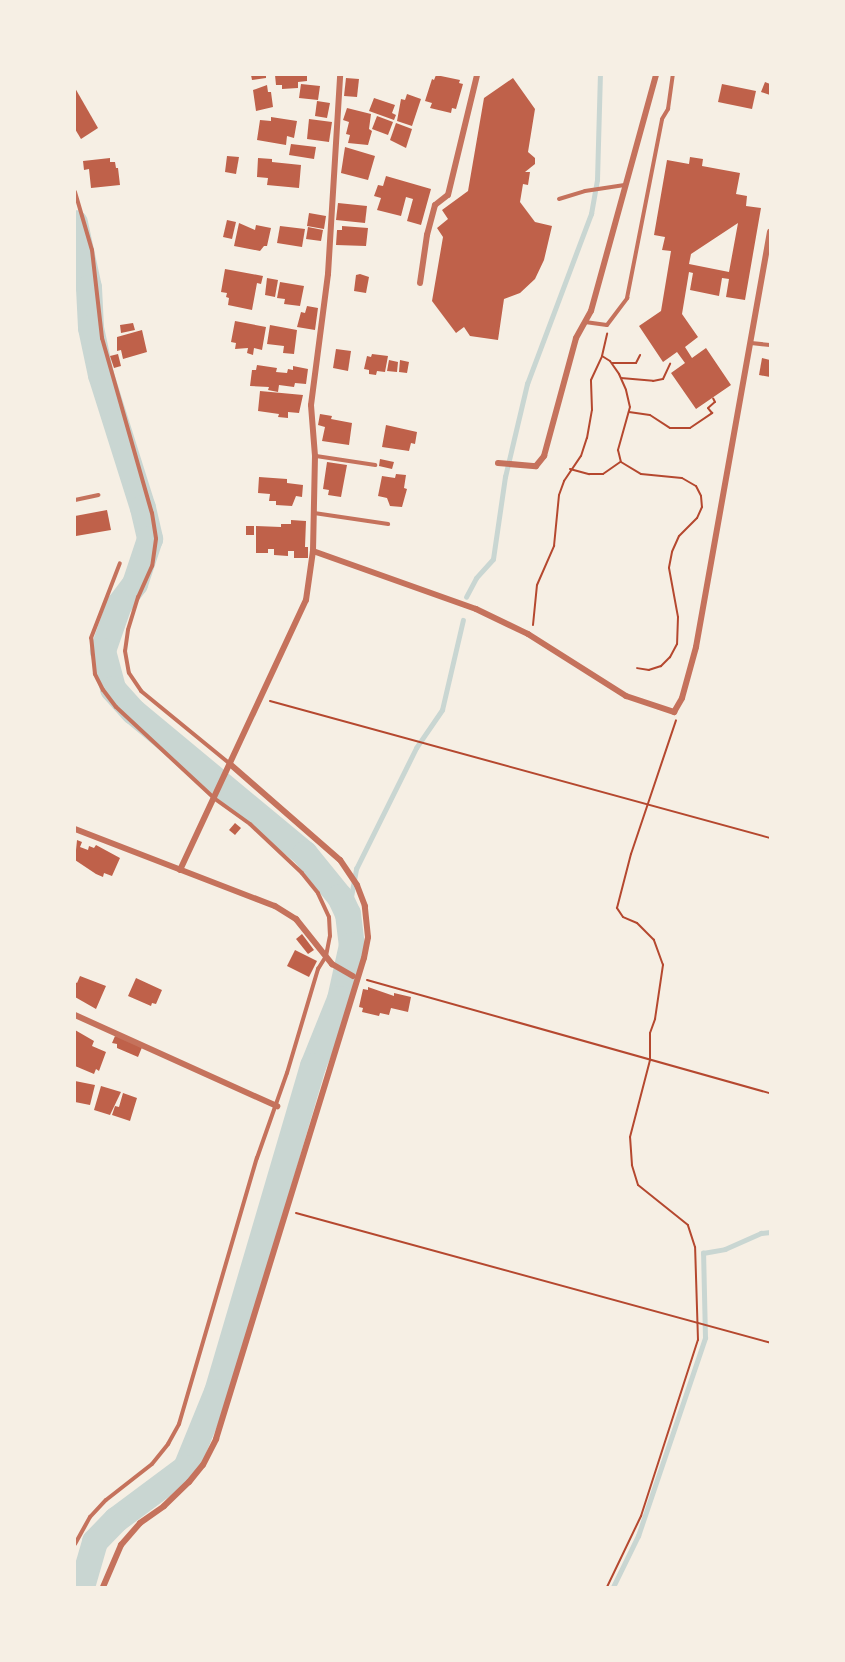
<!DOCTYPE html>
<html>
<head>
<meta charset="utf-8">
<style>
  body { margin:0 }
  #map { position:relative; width:845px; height:1662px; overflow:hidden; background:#f6efe4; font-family:Bitter,serif }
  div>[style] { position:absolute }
  .stream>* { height:4.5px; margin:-2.25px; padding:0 2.25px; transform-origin:2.25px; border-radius:2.25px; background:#c9d6d2 }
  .river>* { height:26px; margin:-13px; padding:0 13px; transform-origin:13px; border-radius:13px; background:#c9d6d2 }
  .building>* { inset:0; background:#bf614a }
  .path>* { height:2px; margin:-1px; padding:0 1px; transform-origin:1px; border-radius:1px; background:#b5482f }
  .service>* { height:4px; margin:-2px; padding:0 2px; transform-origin:2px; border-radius:2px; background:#c5725c }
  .minor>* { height:6px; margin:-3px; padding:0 3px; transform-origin:3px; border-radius:3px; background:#c5725c }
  span { translate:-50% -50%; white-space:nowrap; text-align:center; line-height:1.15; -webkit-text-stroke:6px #f6efe4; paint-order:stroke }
  .frame { position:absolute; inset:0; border:76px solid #f6efe4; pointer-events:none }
</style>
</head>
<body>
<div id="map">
  <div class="stream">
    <i style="left:466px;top:597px;width:21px;rotate:-62deg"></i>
    <i style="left:476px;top:578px;width:25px;rotate:-48deg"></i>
    <i style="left:493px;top:559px;width:83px;rotate:-81.7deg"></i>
    <i style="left:505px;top:477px;width:96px;rotate:-76.7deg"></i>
    <i style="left:527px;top:384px;width:182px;rotate:-69.4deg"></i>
    <i style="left:591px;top:214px;width:35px;rotate:-80deg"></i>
    <i style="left:597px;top:180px;width:105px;rotate:-88.4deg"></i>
    <i style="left:348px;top:914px;width:46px;rotate:-79.9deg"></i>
    <i style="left:356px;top:869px;width:135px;rotate:-63.6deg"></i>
    <i style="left:416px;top:748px;width:46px;rotate:-55.6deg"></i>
    <i style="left:442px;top:710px;width:92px;rotate:-76.9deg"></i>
    <i style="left:613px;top:1587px;width:57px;rotate:-63.9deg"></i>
    <i style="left:638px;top:1536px;width:209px;rotate:-71.3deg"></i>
    <i style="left:705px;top:1338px;width:85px;rotate:-91.3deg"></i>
    <i style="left:703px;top:1253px;width:22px;rotate:-10deg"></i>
    <i style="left:725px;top:1249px;width:39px;rotate:-24deg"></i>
    <i style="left:761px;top:1233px;width:9px;rotate:-6deg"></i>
  </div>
  <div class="river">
    <i style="left:75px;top:223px;width:66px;rotate:77.8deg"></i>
    <i style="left:89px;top:288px;width:40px;rotate:87.1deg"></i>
    <i style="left:91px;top:328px;width:48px;rotate:78deg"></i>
    <i style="left:101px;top:375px;width:139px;rotate:72.5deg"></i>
    <i style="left:143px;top:508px;width:32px;rotate:77deg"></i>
    <i style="left:150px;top:539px;width:47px;rotate:108.4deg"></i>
    <i style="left:135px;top:584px;width:26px;rotate:127deg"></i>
    <i style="left:119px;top:605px;width:49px;rotate:109.2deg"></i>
    <i style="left:103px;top:651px;width:39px;rotate:75deg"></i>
    <i style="left:113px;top:689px;width:31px;rotate:48deg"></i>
    <i style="left:134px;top:712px;width:222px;rotate:39.7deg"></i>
    <i style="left:305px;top:854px;width:55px;rotate:50.9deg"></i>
    <i style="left:340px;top:897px;width:19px;rotate:65deg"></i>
    <i style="left:348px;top:914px;width:31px;rotate:83deg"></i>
    <i style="left:352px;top:945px;width:55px;rotate:102.5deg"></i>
    <i style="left:340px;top:999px;width:72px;rotate:111.9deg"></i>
    <i style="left:313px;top:1066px;width:340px;rotate:106.4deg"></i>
    <i style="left:217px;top:1392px;width:82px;rotate:112.2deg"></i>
    <i style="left:186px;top:1468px;width:87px;rotate:143.4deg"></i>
    <i style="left:116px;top:1520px;width:30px;rotate:134deg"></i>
    <i style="left:95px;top:1542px;width:47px;rotate:106.1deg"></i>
  </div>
  <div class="building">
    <i style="clip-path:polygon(251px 75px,266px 75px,266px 78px,252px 80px)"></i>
    <i style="clip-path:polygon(275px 75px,307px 75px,307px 81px,298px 82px,298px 88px,282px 89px,282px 85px,276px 85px)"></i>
    <i style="clip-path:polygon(436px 75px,460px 80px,459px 83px,463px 84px,456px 109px,452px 108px,451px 113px,430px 108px,432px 103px,425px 101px,432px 79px,434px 80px)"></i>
    <i style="clip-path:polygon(346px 78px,359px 79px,357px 97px,344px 96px)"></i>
    <i style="clip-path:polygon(513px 78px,535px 109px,528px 152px,535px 158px,535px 164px,525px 172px,530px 172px,528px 185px,523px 184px,520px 202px,535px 222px,552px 226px,544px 260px,535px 279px,520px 293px,504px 299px,498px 340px,470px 336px,464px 327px,456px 333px,432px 301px,443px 237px,437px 228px,448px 219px,442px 210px,468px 191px,484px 98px)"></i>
    <i style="clip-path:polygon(765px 82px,770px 84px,770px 95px,761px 92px)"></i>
    <i style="clip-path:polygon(301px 84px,320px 86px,318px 100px,299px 98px)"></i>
    <i style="clip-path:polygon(722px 84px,756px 91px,752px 109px,718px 102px)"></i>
    <i style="clip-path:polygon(267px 85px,268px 92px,271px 92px,273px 107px,256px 111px,253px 90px)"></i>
    <i style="clip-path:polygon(75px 88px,98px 128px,81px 139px,75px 129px)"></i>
    <i style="clip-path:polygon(407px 94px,421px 99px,412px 126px,397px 121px,401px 99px,405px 100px)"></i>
    <i style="clip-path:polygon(374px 98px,395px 105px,392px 113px,396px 115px,394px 120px,369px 111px)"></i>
    <i style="clip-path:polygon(317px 101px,330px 103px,327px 118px,315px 116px)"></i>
    <i style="clip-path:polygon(347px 108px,371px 114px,369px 129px,372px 131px,368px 145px,348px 143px,350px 135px,346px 134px,349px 122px,343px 120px)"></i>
    <i style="clip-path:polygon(377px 116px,393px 122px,388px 135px,372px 129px)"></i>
    <i style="clip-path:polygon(271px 117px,297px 121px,294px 138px,287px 136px,286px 145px,257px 140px,260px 120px,271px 121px)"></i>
    <i style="clip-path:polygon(309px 119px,332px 122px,329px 142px,307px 139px)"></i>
    <i style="clip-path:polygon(396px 123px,412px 129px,406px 148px,390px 140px)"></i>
    <i style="clip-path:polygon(291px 144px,316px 147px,314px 159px,289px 155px)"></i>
    <i style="clip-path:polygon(345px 147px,375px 156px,368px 180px,341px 173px)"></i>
    <i style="clip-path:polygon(227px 156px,239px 157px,236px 174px,225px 172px)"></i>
    <i style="clip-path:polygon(evenodd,690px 157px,703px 159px,702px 166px,740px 173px,736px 194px,747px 196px,746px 206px,761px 208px,745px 300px,726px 297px,729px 279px,722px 278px,719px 296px,690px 290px,693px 273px,689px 272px,682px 314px,698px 337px,685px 347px,692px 358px,706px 348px,731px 385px,696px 409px,671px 373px,685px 363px,677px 352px,663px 362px,639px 326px,661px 311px,671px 251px,662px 250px,665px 237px,654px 235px,667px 160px,689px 164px,690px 157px,738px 223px,729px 272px,689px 264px,691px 254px,738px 223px)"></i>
    <i style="clip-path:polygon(110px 158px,110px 162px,115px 162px,116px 168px,118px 168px,120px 185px,91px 188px,89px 169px,84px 170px,83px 161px)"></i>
    <i style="clip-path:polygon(258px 158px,272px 159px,272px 162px,301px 165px,299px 188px,267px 185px,268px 178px,257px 177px)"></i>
    <i style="clip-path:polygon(386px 176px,431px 189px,421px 225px,407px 221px,413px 199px,406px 197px,401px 216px,377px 210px,381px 198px,374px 196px,378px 185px,383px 186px)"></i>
    <i style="clip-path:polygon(338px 203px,367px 206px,365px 223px,336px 220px)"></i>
    <i style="clip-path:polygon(309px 213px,326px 216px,324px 229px,307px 226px)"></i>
    <i style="clip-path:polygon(227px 220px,236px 222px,232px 239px,223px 237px)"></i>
    <i style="clip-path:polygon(239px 223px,255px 230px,256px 225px,271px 228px,267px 246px,264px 246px,260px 251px,234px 246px)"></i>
    <i style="clip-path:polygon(280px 226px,305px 229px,302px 247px,277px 243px)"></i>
    <i style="clip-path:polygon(342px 226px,368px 228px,366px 246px,336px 245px,337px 230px,342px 230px)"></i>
    <i style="clip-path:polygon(308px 227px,323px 230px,321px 241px,306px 239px)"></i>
    <i style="clip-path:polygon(225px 269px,263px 276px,261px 284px,257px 283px,252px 310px,228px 305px,229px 298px,226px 297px,227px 293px,221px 292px)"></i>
    <i style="clip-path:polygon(360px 274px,369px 277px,366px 293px,354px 291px,356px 275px)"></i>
    <i style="clip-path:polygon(267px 278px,278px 280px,275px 297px,265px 295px)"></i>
    <i style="clip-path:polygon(280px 282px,304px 286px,300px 306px,284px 304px,285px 299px,277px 298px)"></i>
    <i style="clip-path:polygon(307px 306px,318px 308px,315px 330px,297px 327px,301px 312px,305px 313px)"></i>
    <i style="clip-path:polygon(235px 321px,266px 327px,262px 350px,254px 348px,253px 355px,247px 353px,248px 348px,235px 349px,236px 343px,231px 342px)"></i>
    <i style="clip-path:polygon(133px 323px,135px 330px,121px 333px,120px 325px)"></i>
    <i style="clip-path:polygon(270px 325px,297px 330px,294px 354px,283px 353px,284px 346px,267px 344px)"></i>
    <i style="clip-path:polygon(142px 330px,147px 352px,123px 359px,121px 350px,117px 351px,117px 337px)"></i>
    <i style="clip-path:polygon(336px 349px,351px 351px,348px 371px,333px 368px)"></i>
    <i style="clip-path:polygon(118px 354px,121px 366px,114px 368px,110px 356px)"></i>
    <i style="clip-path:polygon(372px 354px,388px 356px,385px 372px,377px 371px,376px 375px,369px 374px,369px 370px,364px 369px,367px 356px,371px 357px)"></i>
    <i style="clip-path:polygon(762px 358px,770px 360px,770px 377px,759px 375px)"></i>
    <i style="clip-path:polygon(389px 360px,398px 362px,397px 372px,387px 371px)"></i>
    <i style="clip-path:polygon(400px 360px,409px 362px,407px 373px,399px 372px)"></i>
    <i style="clip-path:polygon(257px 365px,277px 368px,276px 372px,287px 373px,288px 369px,293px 370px,293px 366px,308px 369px,306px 384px,295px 383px,294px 387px,279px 385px,278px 392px,268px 390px,269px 387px,250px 386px,252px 370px,256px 370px)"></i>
    <i style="clip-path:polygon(260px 391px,303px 395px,299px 413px,288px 412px,288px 418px,278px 417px,279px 414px,258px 411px)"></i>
    <i style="clip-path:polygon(320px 414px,332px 416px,331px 419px,352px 423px,349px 445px,322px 441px,325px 427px,318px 425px)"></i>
    <i style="clip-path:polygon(386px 425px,417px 432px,415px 444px,411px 443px,409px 451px,382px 447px)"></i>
    <i style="clip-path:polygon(380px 459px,394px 462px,392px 469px,379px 466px)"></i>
    <i style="clip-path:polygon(327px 462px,347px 465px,341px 497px,328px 495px,329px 490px,323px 489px)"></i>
    <i style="clip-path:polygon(396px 474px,406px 475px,404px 488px,407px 489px,402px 507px,390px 506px,387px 498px,378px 496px,382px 476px,395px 478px)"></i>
    <i style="clip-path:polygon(259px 477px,287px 479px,287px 483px,303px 485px,302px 497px,296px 496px,292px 506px,276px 505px,276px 501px,269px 501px,270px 494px,258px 493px)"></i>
    <i style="clip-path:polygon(107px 510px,111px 530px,76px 536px,75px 516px)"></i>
    <i style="clip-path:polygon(291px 520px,306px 521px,305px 547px,308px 547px,308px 558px,294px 558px,294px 551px,288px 551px,288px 556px,274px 555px,274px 549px,268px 549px,268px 553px,256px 553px,256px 526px,281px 527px,281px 524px,291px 524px)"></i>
    <i style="clip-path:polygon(246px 526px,254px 526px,254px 535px,246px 535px)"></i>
    <i style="clip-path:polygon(235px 823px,241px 828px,235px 835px,229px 830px)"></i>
    <i style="clip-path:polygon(77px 840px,82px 842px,80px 847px,88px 850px,89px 846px,94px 848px,96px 845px,120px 858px,112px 876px,104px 873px,103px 877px,96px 874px,75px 860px)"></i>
    <i style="clip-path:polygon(302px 934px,314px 950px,308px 954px,296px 939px)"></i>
    <i style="clip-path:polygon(295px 950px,317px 961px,309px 977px,287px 966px)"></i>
    <i style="clip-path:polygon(80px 976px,106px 986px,96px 1009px,75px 997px,75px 982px,77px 983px)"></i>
    <i style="clip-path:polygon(136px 978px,162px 990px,156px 1004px,152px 1003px,151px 1006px,128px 996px)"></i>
    <i style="clip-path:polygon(368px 987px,394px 996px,394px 993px,411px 997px,408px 1012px,391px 1008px,389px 1015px,380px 1013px,379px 1016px,362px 1012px,363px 1008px,359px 1007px,363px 989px,368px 990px)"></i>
    <i style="clip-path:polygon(75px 1030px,94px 1041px,92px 1046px,106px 1052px,99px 1071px,96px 1069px,94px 1074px,75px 1066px)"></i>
    <i style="clip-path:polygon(115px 1036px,143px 1045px,138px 1057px,117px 1048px,117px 1044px,112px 1043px)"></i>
    <i style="clip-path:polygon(75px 1081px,95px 1085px,90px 1105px,75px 1102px)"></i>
    <i style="clip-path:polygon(101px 1086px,121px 1092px,110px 1115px,94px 1110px)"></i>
    <i style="clip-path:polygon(123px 1093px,137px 1098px,130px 1121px,112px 1115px,115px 1106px,119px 1107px)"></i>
  </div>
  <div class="path">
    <i style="left:602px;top:356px;width:9px;rotate:32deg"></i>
    <i style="left:610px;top:361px;width:16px;rotate:55deg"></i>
    <i style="left:619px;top:374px;width:17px;rotate:66deg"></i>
    <i style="left:626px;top:390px;width:17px;rotate:77deg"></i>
    <i style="left:630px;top:407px;width:45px;rotate:105.6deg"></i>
    <i style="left:618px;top:450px;width:12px;rotate:76deg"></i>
    <i style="left:621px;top:462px;width:23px;rotate:31deg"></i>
    <i style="left:641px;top:474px;width:41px;rotate:5.6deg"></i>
    <i style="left:682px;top:478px;width:16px;rotate:30deg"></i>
    <i style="left:696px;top:486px;width:11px;rotate:63deg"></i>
    <i style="left:701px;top:496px;width:11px;rotate:85deg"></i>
    <i style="left:702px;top:507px;width:12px;rotate:114deg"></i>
    <i style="left:697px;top:518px;width:25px;rotate:135deg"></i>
    <i style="left:679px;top:536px;width:17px;rotate:114deg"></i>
    <i style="left:672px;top:552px;width:16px;rotate:101deg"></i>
    <i style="left:669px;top:568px;width:50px;rotate:79.6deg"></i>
    <i style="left:678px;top:617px;width:27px;rotate:92deg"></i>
    <i style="left:677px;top:644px;width:15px;rotate:118deg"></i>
    <i style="left:670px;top:657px;width:13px;rotate:135deg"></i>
    <i style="left:661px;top:666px;width:13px;rotate:162deg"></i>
    <i style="left:649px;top:670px;width:12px;rotate:-171deg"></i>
    <i style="left:612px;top:363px;width:24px"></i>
    <i style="left:636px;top:363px;width:9px;rotate:-63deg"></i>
    <i style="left:621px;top:378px;width:32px;rotate:5deg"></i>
    <i style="left:653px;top:381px;width:10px;rotate:-11deg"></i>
    <i style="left:663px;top:379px;width:17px;rotate:-65deg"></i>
    <i style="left:629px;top:412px;width:21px;rotate:8deg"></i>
    <i style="left:650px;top:415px;width:24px;rotate:33deg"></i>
    <i style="left:670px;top:428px;width:20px"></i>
    <i style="left:690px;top:428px;width:27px;rotate:-34deg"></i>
    <i style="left:712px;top:413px;width:6px;rotate:-129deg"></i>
    <i style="left:708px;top:408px;width:9px;rotate:-41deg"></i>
    <i style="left:715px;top:402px;width:4px;rotate:-117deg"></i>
    <i style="left:570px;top:469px;width:20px;rotate:15deg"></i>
    <i style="left:589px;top:474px;width:14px"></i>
    <i style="left:603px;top:474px;width:21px;rotate:-35deg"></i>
    <i style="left:533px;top:625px;width:40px;rotate:-84.3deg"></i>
    <i style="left:537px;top:585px;width:43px;rotate:-66.4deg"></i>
    <i style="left:554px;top:546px;width:51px;rotate:-84.4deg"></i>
    <i style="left:559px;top:495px;width:15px;rotate:-70deg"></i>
    <i style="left:564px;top:481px;width:30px;rotate:-56deg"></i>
    <i style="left:581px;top:456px;width:19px;rotate:-72deg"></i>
    <i style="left:587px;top:438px;width:28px;rotate:-80deg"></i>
    <i style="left:592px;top:410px;width:30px;rotate:-92deg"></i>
    <i style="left:591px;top:380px;width:26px;rotate:-65deg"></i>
    <i style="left:602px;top:356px;width:23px;rotate:-77deg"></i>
    <i style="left:270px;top:701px;width:518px;rotate:15.32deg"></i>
    <i style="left:367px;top:980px;width:419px;rotate:15.7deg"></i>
    <i style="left:296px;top:1213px;width:492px;rotate:15.3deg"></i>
    <i style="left:607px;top:1587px;width:79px;rotate:-64.4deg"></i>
    <i style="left:641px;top:1516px;width:185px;rotate:-72.1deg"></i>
    <i style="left:698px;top:1340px;width:93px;rotate:-91.8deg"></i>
    <i style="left:695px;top:1247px;width:23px;rotate:-108deg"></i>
    <i style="left:688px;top:1225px;width:64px;rotate:-141.3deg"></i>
    <i style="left:638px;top:1185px;width:21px;rotate:-107deg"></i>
    <i style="left:632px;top:1165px;width:28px;rotate:-94deg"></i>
    <i style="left:630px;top:1137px;width:80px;rotate:-75.4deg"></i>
    <i style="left:650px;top:1060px;width:27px;rotate:-90deg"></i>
    <i style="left:650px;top:1033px;width:15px;rotate:-70deg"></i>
    <i style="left:655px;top:1019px;width:55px;rotate:-81.6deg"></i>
    <i style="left:663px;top:965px;width:27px;rotate:-110deg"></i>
    <i style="left:654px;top:940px;width:24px;rotate:-135deg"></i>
    <i style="left:637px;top:923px;width:15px;rotate:-157deg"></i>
    <i style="left:623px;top:917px;width:11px;rotate:-124deg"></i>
    <i style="left:617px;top:908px;width:56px;rotate:-75.5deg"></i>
    <i style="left:631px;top:854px;width:141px;rotate:-71.4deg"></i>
  </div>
  <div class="service">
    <i style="left:75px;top:192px;width:60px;rotate:73.7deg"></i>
    <i style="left:92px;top:250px;width:89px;rotate:83.5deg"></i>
    <i style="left:102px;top:338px;width:182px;rotate:74.1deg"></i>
    <i style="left:152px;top:513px;width:26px;rotate:81deg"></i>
    <i style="left:156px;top:539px;width:27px;rotate:98deg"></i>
    <i style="left:152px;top:566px;width:34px;rotate:114deg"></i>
    <i style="left:138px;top:597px;width:34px;rotate:107deg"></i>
    <i style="left:128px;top:630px;width:21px;rotate:98deg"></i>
    <i style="left:125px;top:651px;width:22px;rotate:80deg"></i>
    <i style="left:129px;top:673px;width:22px;rotate:56deg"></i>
    <i style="left:141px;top:691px;width:114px;rotate:39.3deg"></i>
    <i style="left:559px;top:199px;width:27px;rotate:-17deg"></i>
    <i style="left:585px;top:191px;width:40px;rotate:-8.5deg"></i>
    <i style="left:585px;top:322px;width:22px;rotate:8deg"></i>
    <i style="left:607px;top:325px;width:34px;rotate:-53deg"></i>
    <i style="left:627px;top:298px;width:182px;rotate:-78.9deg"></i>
    <i style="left:662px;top:119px;width:12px;rotate:-59deg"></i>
    <i style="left:668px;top:109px;width:34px;rotate:-82deg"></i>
    <i style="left:751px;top:343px;width:19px;rotate:6deg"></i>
    <i style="left:316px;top:456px;width:60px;rotate:8.7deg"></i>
    <i style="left:75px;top:500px;width:24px;rotate:-12deg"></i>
    <i style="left:314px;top:513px;width:75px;rotate:8.5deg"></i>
    <i style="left:75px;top:1544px;width:31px;rotate:-61deg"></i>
    <i style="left:90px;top:1517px;width:23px;rotate:-47deg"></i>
    <i style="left:106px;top:1500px;width:58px;rotate:-38deg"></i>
    <i style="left:152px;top:1464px;width:26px;rotate:-51deg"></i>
    <i style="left:168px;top:1444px;width:23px;rotate:-61deg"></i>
    <i style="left:179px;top:1424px;width:277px;rotate:-73.7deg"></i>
    <i style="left:257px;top:1158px;width:90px;rotate:-70.6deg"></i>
    <i style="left:287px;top:1073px;width:109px;rotate:-73.4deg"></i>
    <i style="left:318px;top:969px;width:15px;rotate:-58deg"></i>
    <i style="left:326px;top:956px;width:20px;rotate:-79deg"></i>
    <i style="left:330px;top:936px;width:19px;rotate:-93deg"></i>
    <i style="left:329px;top:917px;width:26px;rotate:-115deg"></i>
    <i style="left:318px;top:893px;width:26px;rotate:-129deg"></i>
    <i style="left:302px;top:873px;width:71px;rotate:-136.7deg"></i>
    <i style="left:250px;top:824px;width:44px;rotate:-144.2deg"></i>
    <i style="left:214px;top:798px;width:134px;rotate:-137.1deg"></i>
    <i style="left:116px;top:707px;width:21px;rotate:-127deg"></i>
    <i style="left:103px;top:690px;width:18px;rotate:-117deg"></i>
    <i style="left:95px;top:674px;width:36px;rotate:-96deg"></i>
    <i style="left:91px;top:638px;width:80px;rotate:-68.9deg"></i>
  </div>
  <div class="minor">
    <i style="left:420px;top:283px;width:49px;rotate:-81.7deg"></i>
    <i style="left:427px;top:235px;width:31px;rotate:-75deg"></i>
    <i style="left:435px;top:205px;width:16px;rotate:-38deg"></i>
    <i style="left:448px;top:195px;width:123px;rotate:-76.4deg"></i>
    <i style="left:498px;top:463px;width:38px;rotate:5deg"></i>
    <i style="left:536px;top:466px;width:13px;rotate:-51deg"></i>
    <i style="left:544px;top:456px;width:122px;rotate:-74.8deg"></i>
    <i style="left:576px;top:338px;width:31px;rotate:-61deg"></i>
    <i style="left:591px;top:311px;width:245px;rotate:-74.6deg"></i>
    <i style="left:313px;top:551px;width:173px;rotate:19.6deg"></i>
    <i style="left:476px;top:609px;width:58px;rotate:25.7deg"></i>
    <i style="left:528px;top:634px;width:116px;rotate:32.3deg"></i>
    <i style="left:626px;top:696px;width:51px;rotate:18.4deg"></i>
    <i style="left:674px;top:712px;width:16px;rotate:-60deg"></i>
    <i style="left:682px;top:698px;width:53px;rotate:-74.6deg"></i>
    <i style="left:696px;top:647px;width:422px;rotate:-79.9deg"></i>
    <i style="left:75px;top:829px;width:214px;rotate:21.1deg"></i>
    <i style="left:275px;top:906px;width:25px;rotate:32deg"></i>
    <i style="left:296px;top:919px;width:58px;rotate:51.3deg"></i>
    <i style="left:332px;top:964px;width:24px;rotate:30deg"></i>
    <i style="left:180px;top:870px;width:298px;rotate:-65deg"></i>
    <i style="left:306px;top:600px;width:49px;rotate:-81.9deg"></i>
    <i style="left:313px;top:551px;width:95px;rotate:-88.8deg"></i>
    <i style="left:315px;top:456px;width:51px;rotate:-94.5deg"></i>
    <i style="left:311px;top:405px;width:132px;rotate:-82.6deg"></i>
    <i style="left:328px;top:274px;width:199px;rotate:-86.5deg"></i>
    <i style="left:75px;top:1015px;width:222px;rotate:24.3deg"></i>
    <i style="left:103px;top:1587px;width:46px;rotate:-66.8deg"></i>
    <i style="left:121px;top:1545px;width:29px;rotate:-49deg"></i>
    <i style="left:140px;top:1523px;width:29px;rotate:-35deg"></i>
    <i style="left:164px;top:1506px;width:35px;rotate:-44deg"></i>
    <i style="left:189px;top:1482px;width:22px;rotate:-51deg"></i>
    <i style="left:203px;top:1465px;width:29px;rotate:-63deg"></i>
    <i style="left:216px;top:1439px;width:503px;rotate:-72.9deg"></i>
    <i style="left:364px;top:958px;width:21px;rotate:-79deg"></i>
    <i style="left:368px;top:937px;width:31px;rotate:-96deg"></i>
    <i style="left:365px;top:906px;width:22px;rotate:-111deg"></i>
    <i style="left:357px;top:885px;width:30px;rotate:-124deg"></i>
    <i style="left:340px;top:860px;width:146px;rotate:-138.9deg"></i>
  </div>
  <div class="frame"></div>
</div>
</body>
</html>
